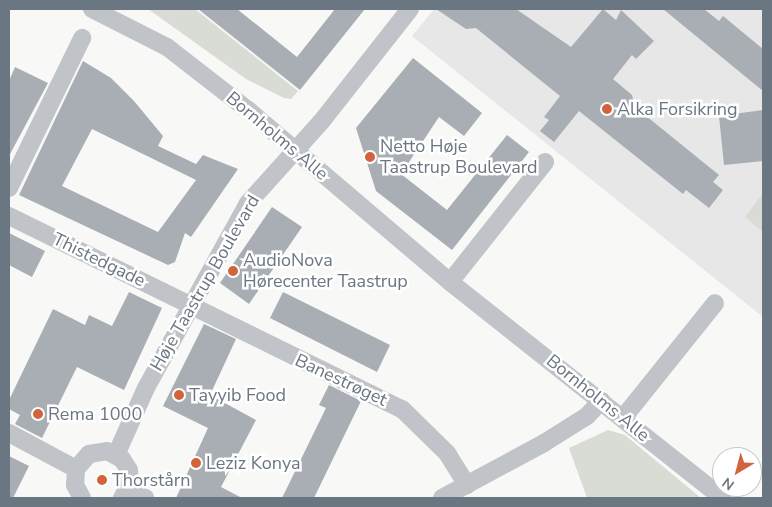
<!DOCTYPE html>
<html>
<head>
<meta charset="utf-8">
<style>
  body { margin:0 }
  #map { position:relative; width:772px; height:507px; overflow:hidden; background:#f8f8f6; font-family:"Nunito Sans",sans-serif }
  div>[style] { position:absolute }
  .built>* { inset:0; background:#e6e7e6 }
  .green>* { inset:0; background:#d8dcd5 }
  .building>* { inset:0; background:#a8aeb4 }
  .minor>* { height:18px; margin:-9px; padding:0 9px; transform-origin:9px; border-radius:9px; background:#c0c3c7 }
  .dots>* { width:14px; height:14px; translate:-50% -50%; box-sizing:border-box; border:2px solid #fff; border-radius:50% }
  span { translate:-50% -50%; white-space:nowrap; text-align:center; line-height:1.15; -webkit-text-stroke:5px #fff; paint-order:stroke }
  .poi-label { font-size:18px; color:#6a7783 }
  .left { translate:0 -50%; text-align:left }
  .street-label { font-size:18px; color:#6a7783 }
  .frame { position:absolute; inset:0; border:10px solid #6a7783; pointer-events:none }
  .north { position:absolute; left:712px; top:447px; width:50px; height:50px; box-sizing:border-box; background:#fff; border:1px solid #c3c9cd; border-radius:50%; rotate:217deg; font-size:14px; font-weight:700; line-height:20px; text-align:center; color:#6a7783 }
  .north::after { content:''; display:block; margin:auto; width:18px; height:22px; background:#d1643d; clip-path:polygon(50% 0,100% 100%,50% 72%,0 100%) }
</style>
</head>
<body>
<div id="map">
  <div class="built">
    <i style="clip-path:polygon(434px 9px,763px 9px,763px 317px,412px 36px)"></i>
  </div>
  <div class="green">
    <i style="clip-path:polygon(148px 9px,195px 9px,298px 91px,291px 99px,284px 98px,246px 79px)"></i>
    <i style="clip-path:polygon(763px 193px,763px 232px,745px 217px)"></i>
    <i style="clip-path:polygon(608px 430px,625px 435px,701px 498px,587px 498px,569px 448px)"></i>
  </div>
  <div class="building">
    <i style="clip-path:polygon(198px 9px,237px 9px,297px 57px,335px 9px,365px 9px,300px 90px)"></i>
    <i style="clip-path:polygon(436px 9px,516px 9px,571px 47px,603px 9px,616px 20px,621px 10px,654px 41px,636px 59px,632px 55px,613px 79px,632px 95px,635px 107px,719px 175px,713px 182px,723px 190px,709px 208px,686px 190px,683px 194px,579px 111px,554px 142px,540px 131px,549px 120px,544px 117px,560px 96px,476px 28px,466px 29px)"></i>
    <i style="clip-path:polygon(663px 9px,704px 9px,719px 21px,723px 16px,763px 49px,763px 91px)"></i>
    <i style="clip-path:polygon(413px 58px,482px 113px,464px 136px,439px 117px,401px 174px,447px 210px,507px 135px,529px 152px,452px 250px,376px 191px,356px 128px)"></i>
    <i style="clip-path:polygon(evenodd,83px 61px,111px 78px,134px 101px,163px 136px,158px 146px,196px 164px,203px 155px,238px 169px,191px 237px,185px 233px,175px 262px,168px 265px,19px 195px,83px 61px,92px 129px,196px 180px,158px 232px,62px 186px,92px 129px)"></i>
    <i style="clip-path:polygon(15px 67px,48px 83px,9px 156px,9px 81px)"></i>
    <i style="clip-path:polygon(763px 110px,763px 161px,724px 165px,719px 116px)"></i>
    <i style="clip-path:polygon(272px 207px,302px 227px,249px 304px,220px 283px)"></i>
    <i style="clip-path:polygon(9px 233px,45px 251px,32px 277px,9px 265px)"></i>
    <i style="clip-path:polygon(129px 292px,162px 308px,124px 390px,77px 367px,42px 438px,15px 424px,20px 415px,9px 409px,9px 400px,53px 309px,85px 325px,89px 315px,112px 326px)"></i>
    <i style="clip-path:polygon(283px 292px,390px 345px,377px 372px,270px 318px)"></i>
    <i style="clip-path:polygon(204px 324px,236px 339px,210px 395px,256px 420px,221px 487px,242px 498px,176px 498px,208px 428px,163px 406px)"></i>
    <i style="clip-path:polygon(329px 385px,361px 401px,314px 498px,282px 498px,326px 408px,319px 405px)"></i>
    <i style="clip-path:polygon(9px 456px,29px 466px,13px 498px,9px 498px)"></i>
  </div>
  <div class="minor">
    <i style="left:92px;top:9px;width:84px;rotate:26.9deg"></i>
    <i style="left:167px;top:47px;width:103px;rotate:37.9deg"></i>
    <i style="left:248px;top:110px;width:265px;rotate:40.4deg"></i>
    <i style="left:450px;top:282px;width:348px;rotate:38.4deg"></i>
    <i style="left:9px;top:188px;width:167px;rotate:-64deg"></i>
    <i style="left:9px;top:216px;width:438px;rotate:26.2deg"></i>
    <i style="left:402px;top:409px;width:63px;rotate:44.4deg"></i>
    <i style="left:447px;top:453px;width:38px;rotate:58deg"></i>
    <i style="left:450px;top:282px;width:153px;rotate:-51.6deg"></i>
    <i style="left:623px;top:418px;width:147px;rotate:-51.3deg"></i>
    <i style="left:9px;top:433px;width:76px;rotate:28.2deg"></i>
    <i style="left:116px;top:455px;width:73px;rotate:-65.9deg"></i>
    <i style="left:146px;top:388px;width:211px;rotate:-61.1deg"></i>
    <i style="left:248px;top:203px;width:109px;rotate:-48deg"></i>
    <i style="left:321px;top:122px;width:144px;rotate:-51.8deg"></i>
    <i style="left:128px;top:490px;width:19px;rotate:25deg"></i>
    <i style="left:82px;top:498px;width:15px;rotate:-118deg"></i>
    <i style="left:75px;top:485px;width:16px;rotate:-86deg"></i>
    <i style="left:76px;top:469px;width:20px;rotate:-49deg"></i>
    <i style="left:89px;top:454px;width:18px;rotate:-9deg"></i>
    <i style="left:107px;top:451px;width:17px;rotate:28deg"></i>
    <i style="left:122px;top:459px;width:13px;rotate:58deg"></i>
    <i style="left:129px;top:470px;width:13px;rotate:86deg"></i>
    <i style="left:130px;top:483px;width:17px;rotate:118deg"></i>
    <i style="left:442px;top:498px;width:116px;rotate:-28.3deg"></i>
    <i style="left:544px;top:443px;width:51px;rotate:-32.1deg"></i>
    <i style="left:587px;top:416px;width:21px;rotate:-47deg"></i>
  </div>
  <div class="dots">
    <i style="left:607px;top:109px;background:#d1643d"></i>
    <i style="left:370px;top:157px;background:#d1643d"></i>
    <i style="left:233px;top:271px;background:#d1643d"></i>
    <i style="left:179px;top:395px;background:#d1643d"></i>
    <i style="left:38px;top:414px;background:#d1643d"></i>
    <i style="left:196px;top:463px;background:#d1643d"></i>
    <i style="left:102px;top:480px;background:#d1643d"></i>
  </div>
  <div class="poi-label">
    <span class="left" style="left:617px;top:109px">Alka Forsikring</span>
    <span class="left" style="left:380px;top:157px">Netto Høje<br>Taastrup Boulevard</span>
    <span class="left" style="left:243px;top:271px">AudioNova<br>Hørecenter Taastrup</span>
    <span class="left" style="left:189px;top:395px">Tayyib Food</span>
    <span class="left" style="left:48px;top:414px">Rema 1000</span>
    <span class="left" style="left:206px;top:463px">Leziz Konya</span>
    <span class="left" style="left:112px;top:480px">Thorstårn</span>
  </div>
  <div class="street-label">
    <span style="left:277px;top:136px;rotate:40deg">Bornholms Alle</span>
    <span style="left:99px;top:260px;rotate:26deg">Thistedgade</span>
    <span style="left:205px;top:283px;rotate:-60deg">Høje Taastrup Boulevard</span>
    <span style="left:341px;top:380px;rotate:25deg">Banestrøget</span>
    <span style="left:598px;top:398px;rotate:39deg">Bornholms Alle</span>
  </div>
  <div class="frame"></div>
  <div class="north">N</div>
</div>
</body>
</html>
